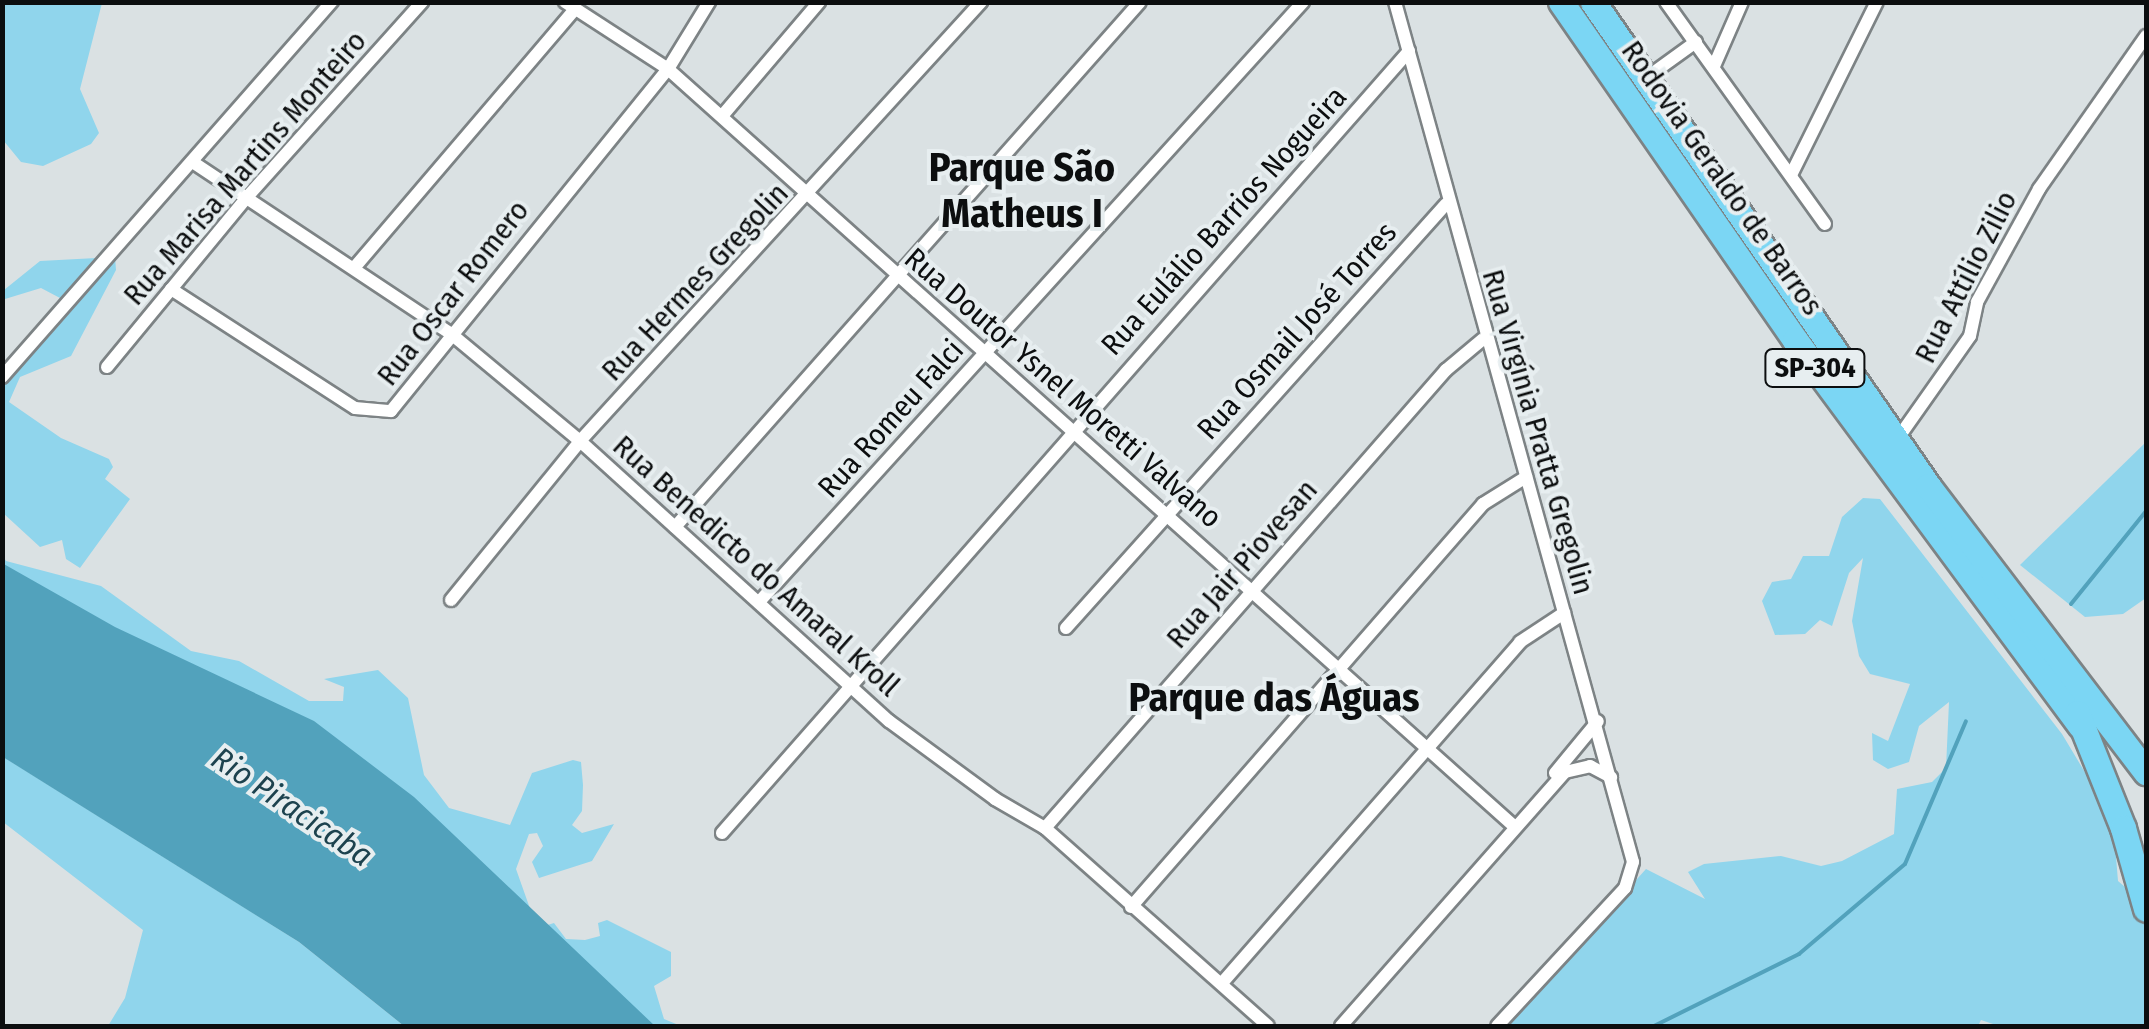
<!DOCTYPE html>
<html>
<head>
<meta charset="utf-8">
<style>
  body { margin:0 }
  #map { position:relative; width:2149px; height:1029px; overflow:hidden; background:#dae1e3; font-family:"Fira Sans Condensed",sans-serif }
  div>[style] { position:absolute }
  .green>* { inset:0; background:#90d5ec }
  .water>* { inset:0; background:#52a2bc }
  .stream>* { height:4px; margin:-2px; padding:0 2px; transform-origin:2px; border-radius:2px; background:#52a2bc }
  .roads { filter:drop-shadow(2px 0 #7d8385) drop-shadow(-2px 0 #7d8385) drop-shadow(0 2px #7d8385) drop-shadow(0 -2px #7d8385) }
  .street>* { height:12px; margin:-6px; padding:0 6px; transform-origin:6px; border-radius:6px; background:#fff }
  .highway>* { height:25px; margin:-12.5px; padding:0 12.5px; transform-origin:12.5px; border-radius:12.5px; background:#7bd6f4 }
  span { translate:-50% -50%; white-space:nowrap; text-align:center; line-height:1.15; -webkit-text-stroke:8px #e7eef0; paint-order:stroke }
  .shield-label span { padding:2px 8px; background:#e7eef0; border:2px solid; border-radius:8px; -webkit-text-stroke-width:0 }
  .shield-label { font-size:28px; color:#0c0e0f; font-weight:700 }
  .street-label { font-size:30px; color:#0c0e0f }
  .water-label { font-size:32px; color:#1d424e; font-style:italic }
  .district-label { font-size:40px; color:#0c0e0f; font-weight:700 }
  .frame { position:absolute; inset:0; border:5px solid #0c0e0f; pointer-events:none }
</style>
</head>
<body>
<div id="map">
  <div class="green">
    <i style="clip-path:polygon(2px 3px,102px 3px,80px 89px,99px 133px,91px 144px,43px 166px,21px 162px,3px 140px)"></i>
    <i style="clip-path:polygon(115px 257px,116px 270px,71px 356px,20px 377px,9px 402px,61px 438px,109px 459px,113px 467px,105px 479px,130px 499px,80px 568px,66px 559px,62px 540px,40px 547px,3px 513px,3px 371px,60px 298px,41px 288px,5px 299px,4px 290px,40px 261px)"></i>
    <i style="clip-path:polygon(2146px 442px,2146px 598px,2123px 614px,2085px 617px,2020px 565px)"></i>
    <i style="clip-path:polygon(1863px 498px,1880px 499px,2062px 734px,2089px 779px,2115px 845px,2118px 881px,2146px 905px,2146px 1026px,1999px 1026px,1981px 1020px,1978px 1026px,1505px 1026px,1646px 869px,1705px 899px,1688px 872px,1704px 864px,1781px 856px,1821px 866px,1842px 861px,1894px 834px,1897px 789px,1932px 782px,1946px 768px,1949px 702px,1919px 726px,1909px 762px,1888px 769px,1873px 760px,1872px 733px,1888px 741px,1910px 684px,1870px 674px,1859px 656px,1852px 621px,1863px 558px,1849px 573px,1832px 626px,1820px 620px,1805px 634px,1775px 635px,1762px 601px,1772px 582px,1791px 579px,1803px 556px,1829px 556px,1842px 517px)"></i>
    <i style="clip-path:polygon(2px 554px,6px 561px,101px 586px,191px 651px,239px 661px,309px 701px,343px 701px,344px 687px,324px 679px,378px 670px,408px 698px,424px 775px,449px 808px,510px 825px,532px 773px,573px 760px,581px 762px,583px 785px,582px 811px,572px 825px,582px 833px,614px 824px,592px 861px,539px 878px,532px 862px,543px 846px,537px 833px,529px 834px,516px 869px,533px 917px,3px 586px)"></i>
    <i style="clip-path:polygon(2px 756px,299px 942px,404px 1026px,108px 1026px,125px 998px,143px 930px,3px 822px)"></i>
    <i style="clip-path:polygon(607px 920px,671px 952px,671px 976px,654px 986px,664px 1019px,681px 1026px,615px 1026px,535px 929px,554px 923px,566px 939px,585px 940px,600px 936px,598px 923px)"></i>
  </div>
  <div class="water">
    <i style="clip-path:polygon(2px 563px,115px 627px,314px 721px,414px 797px,655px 1026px,404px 1026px,299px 942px,3px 757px)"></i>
  </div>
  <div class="stream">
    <i style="left:2071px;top:604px;width:119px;rotate:-51.1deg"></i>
    <i style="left:1654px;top:1026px;width:162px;rotate:-26.4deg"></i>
    <i style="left:1799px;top:954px;width:139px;rotate:-40.3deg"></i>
    <i style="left:1905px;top:864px;width:155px;rotate:-66.9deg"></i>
  </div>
  <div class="roads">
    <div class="street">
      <i style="left:565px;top:2px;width:123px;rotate:33deg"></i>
      <i style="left:668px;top:69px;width:1137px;rotate:41.83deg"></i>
      <i style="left:1395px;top:2px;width:892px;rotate:74.53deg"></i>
      <i style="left:1633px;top:862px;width:27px;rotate:107deg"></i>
      <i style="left:1625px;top:888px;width:188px;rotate:132.8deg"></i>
      <i style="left:1666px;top:2px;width:273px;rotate:54.4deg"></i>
      <i style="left:1714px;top:66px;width:70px;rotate:-66.4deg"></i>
      <i style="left:1657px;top:70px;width:48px;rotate:-35.7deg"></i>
      <i style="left:722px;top:116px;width:150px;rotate:-49.6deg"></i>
      <i style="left:194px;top:163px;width:307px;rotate:33.6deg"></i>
      <i style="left:450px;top:333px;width:169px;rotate:39.7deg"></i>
      <i style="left:580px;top:441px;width:417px;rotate:42.2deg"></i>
      <i style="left:889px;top:721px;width:132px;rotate:36.3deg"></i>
      <i style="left:995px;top:799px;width:58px;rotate:30.1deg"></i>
      <i style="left:1045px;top:828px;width:298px;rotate:41.6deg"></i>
      <i style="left:1792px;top:173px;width:191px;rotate:-63.6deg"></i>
      <i style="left:354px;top:268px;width:340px;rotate:-49.5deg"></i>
      <i style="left:171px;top:289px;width:219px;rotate:32.9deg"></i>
      <i style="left:355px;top:408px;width:36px;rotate:5deg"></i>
      <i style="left:391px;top:411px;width:440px;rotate:-51deg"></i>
      <i style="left:668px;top:69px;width:79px;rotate:-58.5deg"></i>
      <i style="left:107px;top:367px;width:222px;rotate:-50.5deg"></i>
      <i style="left:248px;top:196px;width:261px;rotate:-48.1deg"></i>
      <i style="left:2px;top:377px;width:500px;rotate:-48.7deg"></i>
      <i style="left:1896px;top:441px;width:128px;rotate:-54.8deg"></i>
      <i style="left:1970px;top:336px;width:35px;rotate:-78deg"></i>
      <i style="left:1977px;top:302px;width:129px;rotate:-61.2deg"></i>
      <i style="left:2039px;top:189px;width:187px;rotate:-55deg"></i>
      <i style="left:675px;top:527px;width:701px;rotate:-48.47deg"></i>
      <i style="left:451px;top:600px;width:205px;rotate:-50.9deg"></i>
      <i style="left:580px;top:441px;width:595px;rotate:-47.59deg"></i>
      <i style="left:759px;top:602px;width:810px;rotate:-47.8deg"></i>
      <i style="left:1066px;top:628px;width:569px;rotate:-48.13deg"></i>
      <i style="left:1555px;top:773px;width:67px;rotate:-50.4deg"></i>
      <i style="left:1045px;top:828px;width:609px;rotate:-48.8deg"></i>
      <i style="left:1446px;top:370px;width:48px;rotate:-40deg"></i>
      <i style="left:722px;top:833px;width:1041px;rotate:-48.7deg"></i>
      <i style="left:1131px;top:907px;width:535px;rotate:-48.86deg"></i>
      <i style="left:1483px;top:504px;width:51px;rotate:-32.1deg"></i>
      <i style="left:1222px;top:983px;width:453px;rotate:-48.8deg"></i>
      <i style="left:1520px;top:642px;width:53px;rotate:-33.4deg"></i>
      <i style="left:1341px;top:1026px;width:339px;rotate:-48.6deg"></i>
      <i style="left:1565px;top:772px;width:26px;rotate:-13deg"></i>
      <i style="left:1590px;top:766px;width:24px;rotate:28deg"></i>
    </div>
    <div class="highway">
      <i style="left:1561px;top:2px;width:411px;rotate:55.3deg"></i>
      <i style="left:1795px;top:340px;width:480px;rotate:53.5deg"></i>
      <i style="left:1593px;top:2px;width:589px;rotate:55.31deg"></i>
      <i style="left:1928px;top:486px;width:360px;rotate:52.7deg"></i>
      <i style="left:2077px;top:713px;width:124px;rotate:68.2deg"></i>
      <i style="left:2123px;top:828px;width:84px;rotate:74.1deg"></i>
    </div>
  </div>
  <div class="shield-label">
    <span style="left:1815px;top:368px">SP-304</span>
  </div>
  <div class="street-label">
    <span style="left:245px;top:168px;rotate:-49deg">Rua Marisa Martins Monteiro</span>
    <span style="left:1722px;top:178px;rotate:55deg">Rodovia Geraldo de Barros</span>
    <span style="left:1224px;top:221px;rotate:-48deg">Rua Eulálio Barrios Nogueira</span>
    <span style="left:1966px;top:277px;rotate:-63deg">Rua Attílio Zilio</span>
    <span style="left:695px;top:282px;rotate:-47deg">Rua Hermes Gregolin</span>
    <span style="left:453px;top:293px;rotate:-52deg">Rua Oscar Romero</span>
    <span style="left:1297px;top:331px;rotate:-48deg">Rua Osmail José Torres</span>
    <span style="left:1063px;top:388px;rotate:41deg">Rua Doutor Ysnel Moretti Valvano</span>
    <span style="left:891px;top:419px;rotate:-48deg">Rua Romeu Falci</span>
    <span style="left:1538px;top:432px;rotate:74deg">Rua Virgínia Pratta Gregolin</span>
    <span style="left:1242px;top:564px;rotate:-49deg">Rua Jair Piovesan</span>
    <span style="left:756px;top:566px;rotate:42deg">Rua Benedicto do Amaral Kroll</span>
  </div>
  <div class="water-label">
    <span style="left:292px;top:807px;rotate:34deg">Rio Piracicaba</span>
  </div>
  <div class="district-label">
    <span style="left:1022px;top:191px">Parque São<br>Matheus I</span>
    <span style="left:1274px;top:698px">Parque das Águas</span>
  </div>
  <div class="frame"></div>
</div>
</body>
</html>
